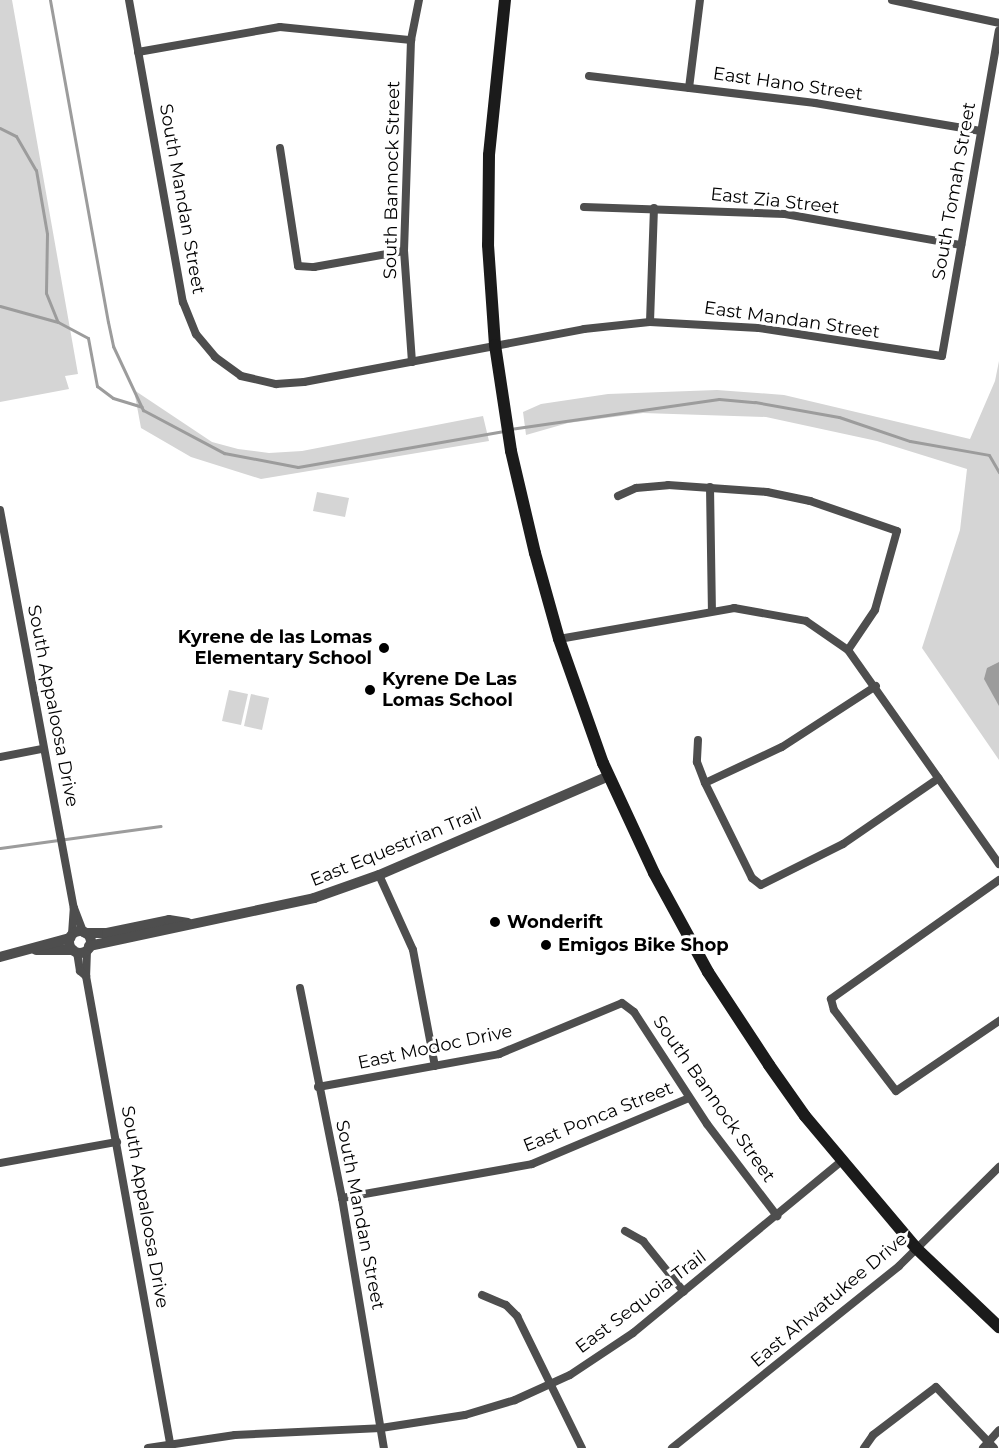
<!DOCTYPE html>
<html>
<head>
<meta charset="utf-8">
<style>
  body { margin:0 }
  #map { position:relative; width:999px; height:1448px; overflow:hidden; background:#fff; font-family:Montserrat,sans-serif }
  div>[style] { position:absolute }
  .green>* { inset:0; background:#d5d5d5 }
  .water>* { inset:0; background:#9c9c9c }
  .stream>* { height:3px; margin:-1.5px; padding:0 1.5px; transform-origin:1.5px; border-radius:1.5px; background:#9c9c9c }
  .minor>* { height:8px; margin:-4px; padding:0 4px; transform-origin:4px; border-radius:4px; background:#4e4e4e }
  .tertiary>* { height:10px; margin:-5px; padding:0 5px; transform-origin:5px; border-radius:5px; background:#4e4e4e }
  .tertiary>.ring { margin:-5px; padding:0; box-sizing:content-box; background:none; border:10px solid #4e4e4e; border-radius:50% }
  .secondary>* { height:12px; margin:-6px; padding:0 6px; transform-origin:6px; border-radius:6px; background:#1b1b1b }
  .dots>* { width:16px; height:16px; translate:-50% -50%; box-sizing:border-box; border:3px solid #fff; border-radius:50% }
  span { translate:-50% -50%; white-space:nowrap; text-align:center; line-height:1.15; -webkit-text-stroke:6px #fff; paint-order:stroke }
  .street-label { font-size:18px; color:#000 }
  .poi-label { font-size:18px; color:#000; font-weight:700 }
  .right { translate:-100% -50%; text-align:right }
  .left { translate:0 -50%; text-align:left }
</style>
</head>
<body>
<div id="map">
  <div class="green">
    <i style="clip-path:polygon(0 0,12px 0,78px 374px,65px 376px,69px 389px,0 402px)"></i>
    <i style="clip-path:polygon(999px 361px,999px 760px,922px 648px,960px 530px,967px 469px,877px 441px,766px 417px,643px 413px,568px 423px,526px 435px,523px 412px,541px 404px,608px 394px,717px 390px,784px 395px,970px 439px,995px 381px)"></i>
    <i style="clip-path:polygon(134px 390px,212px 442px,238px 449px,269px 453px,302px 451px,483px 416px,489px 441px,261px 479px,191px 457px,141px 428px)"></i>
    <i style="clip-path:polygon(317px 492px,349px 498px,345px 517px,313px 511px)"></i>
    <i style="clip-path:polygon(229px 690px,248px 694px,241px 725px,222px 721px)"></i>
    <i style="clip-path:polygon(251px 694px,269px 698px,262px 730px,244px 726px)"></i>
  </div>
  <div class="water">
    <i style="clip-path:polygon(999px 662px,999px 706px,984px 679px,987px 668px)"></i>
  </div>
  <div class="stream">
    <i style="left:50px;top:0;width:327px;rotate:79.8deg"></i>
    <i style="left:108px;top:322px;width:25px;rotate:78deg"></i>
    <i style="left:113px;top:346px;width:71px;rotate:64.9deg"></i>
    <i style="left:143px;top:410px;width:92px;rotate:28deg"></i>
    <i style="left:224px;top:453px;width:75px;rotate:10.7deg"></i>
    <i style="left:298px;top:467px;width:209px;rotate:-9.9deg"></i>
    <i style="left:0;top:128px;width:18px;rotate:27deg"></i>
    <i style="left:16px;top:136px;width:39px;rotate:60deg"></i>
    <i style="left:36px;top:170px;width:65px;rotate:80.2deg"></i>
    <i style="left:47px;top:234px;width:59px;rotate:91deg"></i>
    <i style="left:46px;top:293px;width:31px;rotate:68deg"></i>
    <i style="left:58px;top:322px;width:34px;rotate:28deg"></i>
    <i style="left:88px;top:338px;width:49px;rotate:79.4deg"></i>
    <i style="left:97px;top:386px;width:20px;rotate:37deg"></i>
    <i style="left:113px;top:398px;width:30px;rotate:17deg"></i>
    <i style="left:0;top:306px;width:60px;rotate:15.4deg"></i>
    <i style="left:510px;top:429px;width:211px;rotate:-8.2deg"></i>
    <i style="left:719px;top:399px;width:36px;rotate:5deg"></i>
    <i style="left:755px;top:402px;width:85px;rotate:10.1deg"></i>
    <i style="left:839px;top:417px;width:75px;rotate:18.7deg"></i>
    <i style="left:910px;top:441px;width:80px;rotate:10deg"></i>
    <i style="left:989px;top:455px;width:20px;rotate:60deg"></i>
    <i style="left:0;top:848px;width:162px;rotate:-7.8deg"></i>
  </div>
  <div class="minor">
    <i style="left:129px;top:0;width:307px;rotate:79.9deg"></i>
    <i style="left:183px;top:302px;width:35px;rotate:68deg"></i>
    <i style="left:196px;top:334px;width:30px;rotate:50deg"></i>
    <i style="left:215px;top:357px;width:32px;rotate:36deg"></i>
    <i style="left:241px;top:376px;width:36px;rotate:13deg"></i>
    <i style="left:276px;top:384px;width:28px;rotate:-4deg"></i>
    <i style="left:304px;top:382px;width:285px;rotate:-10.7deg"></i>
    <i style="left:584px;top:329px;width:66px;rotate:-6.1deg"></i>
    <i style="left:650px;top:322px;width:109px;rotate:3.2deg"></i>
    <i style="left:759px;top:328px;width:185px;rotate:8.7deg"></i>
    <i style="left:942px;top:356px;width:330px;rotate:-80.1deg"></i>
    <i style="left:892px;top:0;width:109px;rotate:12.1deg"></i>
    <i style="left:138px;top:52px;width:144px;rotate:-10deg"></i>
    <i style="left:280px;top:27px;width:132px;rotate:5.7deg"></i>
    <i style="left:589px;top:76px;width:228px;rotate:6.8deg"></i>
    <i style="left:815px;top:103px;width:168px;rotate:9.6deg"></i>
    <i style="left:689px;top:88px;width:89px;rotate:-82.9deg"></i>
    <i style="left:280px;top:148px;width:119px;rotate:81.3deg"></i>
    <i style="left:298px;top:266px;width:16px;rotate:4deg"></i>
    <i style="left:314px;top:267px;width:91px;rotate:-10.1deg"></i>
    <i style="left:584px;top:207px;width:201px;rotate:2deg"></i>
    <i style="left:785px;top:214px;width:179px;rotate:10deg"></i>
    <i style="left:650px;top:322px;width:114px;rotate:-88deg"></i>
    <i style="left:412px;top:362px;width:111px;rotate:-94.1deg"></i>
    <i style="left:404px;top:251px;width:211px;rotate:-88.1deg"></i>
    <i style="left:411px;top:40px;width:41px;rotate:-78.7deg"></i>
    <i style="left:710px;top:487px;width:124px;rotate:89.1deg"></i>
    <i style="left:618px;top:496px;width:20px;rotate:-24deg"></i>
    <i style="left:636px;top:488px;width:32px;rotate:-5deg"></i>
    <i style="left:668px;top:485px;width:99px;rotate:4deg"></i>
    <i style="left:767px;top:492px;width:44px;rotate:11.8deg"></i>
    <i style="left:810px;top:501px;width:92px;rotate:19deg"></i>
    <i style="left:897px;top:531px;width:82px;rotate:105.6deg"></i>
    <i style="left:875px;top:610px;width:48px;rotate:124deg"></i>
    <i style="left:0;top:510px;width:405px;rotate:79.5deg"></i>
    <i style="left:74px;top:908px;width:26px;rotate:69deg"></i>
    <i style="left:559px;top:639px;width:178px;rotate:-10deg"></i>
    <i style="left:734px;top:608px;width:73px;rotate:10.2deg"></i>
    <i style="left:806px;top:621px;width:51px;rotate:34.6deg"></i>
    <i style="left:848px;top:650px;width:262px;rotate:54.8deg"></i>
    <i style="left:698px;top:740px;width:22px;rotate:93deg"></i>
    <i style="left:697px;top:762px;width:22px;rotate:69deg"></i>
    <i style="left:705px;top:783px;width:106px;rotate:63.7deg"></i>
    <i style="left:752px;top:878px;width:11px;rotate:38deg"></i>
    <i style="left:761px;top:885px;width:92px;rotate:-26.6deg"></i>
    <i style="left:843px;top:844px;width:116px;rotate:-34.5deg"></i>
    <i style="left:0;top:757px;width:43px;rotate:-10.8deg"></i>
    <i style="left:705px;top:783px;width:85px;rotate:-25.1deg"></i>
    <i style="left:782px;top:747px;width:112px;rotate:-33deg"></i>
    <i style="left:379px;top:875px;width:82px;rotate:65.6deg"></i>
    <i style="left:413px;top:950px;width:118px;rotate:79.3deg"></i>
    <i style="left:999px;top:880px;width:206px;rotate:144.7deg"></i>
    <i style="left:831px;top:999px;width:11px;rotate:75deg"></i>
    <i style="left:834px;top:1010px;width:102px;rotate:52.6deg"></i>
    <i style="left:896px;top:1091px;width:125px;rotate:-34.2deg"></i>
    <i style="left:72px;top:934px;width:26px;rotate:-86deg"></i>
    <i style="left:87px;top:950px;width:26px;rotate:92deg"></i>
    <i style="left:86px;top:976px;width:475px;rotate:79.8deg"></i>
    <i style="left:77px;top:952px;width:19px;rotate:81deg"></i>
    <i style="left:80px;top:971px;width:8px;rotate:40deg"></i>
    <i style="left:300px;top:988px;width:214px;rotate:78.7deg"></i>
    <i style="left:342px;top:1198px;width:254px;rotate:80.5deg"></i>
    <i style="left:318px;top:1087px;width:184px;rotate:-10.3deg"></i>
    <i style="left:499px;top:1054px;width:133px;rotate:-22.5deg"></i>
    <i style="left:622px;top:1003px;width:15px;rotate:37deg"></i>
    <i style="left:634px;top:1012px;width:134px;rotate:56.9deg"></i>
    <i style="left:707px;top:1124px;width:116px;rotate:52.7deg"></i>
    <i style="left:0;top:1163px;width:119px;rotate:-10.2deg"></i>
    <i style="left:342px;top:1198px;width:193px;rotate:-10.1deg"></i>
    <i style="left:532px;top:1164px;width:170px;rotate:-22.8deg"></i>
    <i style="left:625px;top:1231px;width:21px;rotate:29deg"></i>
    <i style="left:643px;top:1241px;width:65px;rotate:51.2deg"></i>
    <i style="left:482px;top:1295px;width:26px;rotate:23deg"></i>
    <i style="left:506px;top:1305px;width:16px;rotate:45deg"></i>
    <i style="left:517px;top:1316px;width:147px;rotate:63.8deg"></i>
    <i style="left:148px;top:1448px;width:88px;rotate:-8.5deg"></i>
    <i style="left:235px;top:1435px;width:146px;rotate:-2.7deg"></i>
    <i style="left:381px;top:1428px;width:85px;rotate:-8.8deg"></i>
    <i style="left:465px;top:1415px;width:52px;rotate:-16.7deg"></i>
    <i style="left:515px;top:1400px;width:60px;rotate:-24.4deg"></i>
    <i style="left:570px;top:1375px;width:76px;rotate:-33.7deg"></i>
    <i style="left:633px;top:1333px;width:271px;rotate:-39.5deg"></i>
    <i style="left:672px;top:1448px;width:291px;rotate:-38.7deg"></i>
    <i style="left:899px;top:1266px;width:141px;rotate:-44.7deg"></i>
    <i style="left:864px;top:1448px;width:16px;rotate:-55deg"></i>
    <i style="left:873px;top:1435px;width:79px;rotate:-37.3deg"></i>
    <i style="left:936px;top:1387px;width:84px;rotate:46.4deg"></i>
    <i style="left:983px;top:1448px;width:24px;rotate:-48deg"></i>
  </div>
  <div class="tertiary">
    <i class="ring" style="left:69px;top:931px;width:12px;height:12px"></i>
    <i style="left:85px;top:933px;width:22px"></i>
    <i style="left:107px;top:933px;width:63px;rotate:-11.8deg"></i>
    <i style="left:169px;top:920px;width:19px;rotate:9deg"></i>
    <i style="left:89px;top:946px;width:230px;rotate:-12deg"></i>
    <i style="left:314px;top:898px;width:69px;rotate:-19.5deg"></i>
    <i style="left:379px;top:875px;width:250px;rotate:-23.3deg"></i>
    <i style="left:36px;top:950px;width:37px"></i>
    <i style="left:0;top:957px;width:73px;rotate:-15.2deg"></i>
  </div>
  <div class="secondary">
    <i style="left:505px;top:0;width:156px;rotate:95.9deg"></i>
    <i style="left:489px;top:155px;width:90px;rotate:90.6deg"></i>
    <i style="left:488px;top:245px;width:100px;rotate:86deg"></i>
    <i style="left:495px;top:345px;width:107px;rotate:81.4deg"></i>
    <i style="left:511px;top:451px;width:105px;rotate:76.8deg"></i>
    <i style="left:535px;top:553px;width:89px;rotate:74.4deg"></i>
    <i style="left:559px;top:639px;width:132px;rotate:70.5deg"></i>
    <i style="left:603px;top:763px;width:121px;rotate:65.1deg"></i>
    <i style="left:654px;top:873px;width:113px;rotate:61.4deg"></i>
    <i style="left:708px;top:972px;width:111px;rotate:56.7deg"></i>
    <i style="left:769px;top:1065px;width:62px;rotate:54.8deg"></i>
    <i style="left:805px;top:1116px;width:172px;rotate:49.9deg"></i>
    <i style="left:916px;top:1248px;width:115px;rotate:43.6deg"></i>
  </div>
  <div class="dots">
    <i style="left:384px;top:648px;background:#000"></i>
    <i style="left:370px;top:690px;background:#000"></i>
    <i style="left:495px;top:922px;background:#000"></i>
    <i style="left:546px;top:945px;background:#000"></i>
  </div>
  <div class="street-label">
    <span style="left:788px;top:84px;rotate:8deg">East Hano Street</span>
    <span style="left:392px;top:180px;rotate:-89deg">South Bannock Street</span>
    <span style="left:954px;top:191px;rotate:-80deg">South Tomah Street</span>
    <span style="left:182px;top:199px;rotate:80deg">South Mandan Street</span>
    <span style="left:775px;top:201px;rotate:6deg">East Zia Street</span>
    <span style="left:792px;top:320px;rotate:8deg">East Mandan Street</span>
    <span style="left:53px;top:706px;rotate:79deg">South Appaloosa Drive</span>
    <span style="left:396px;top:847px;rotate:-22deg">East Equestrian Trail</span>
    <span style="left:435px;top:1047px;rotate:-12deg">East Modoc Drive</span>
    <span style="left:714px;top:1099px;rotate:55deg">South Bannock Street</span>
    <span style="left:598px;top:1117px;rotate:-22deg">East Ponca Street</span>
    <span style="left:145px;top:1207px;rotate:80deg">South Appaloosa Drive</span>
    <span style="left:360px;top:1215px;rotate:79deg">South Mandan Street</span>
    <span style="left:829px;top:1300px;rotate:-40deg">East Ahwatukee Drive</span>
    <span style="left:641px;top:1302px;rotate:-37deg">East Sequoia Trail</span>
  </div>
  <div class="poi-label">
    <span class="right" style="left:372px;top:648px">Kyrene de las Lomas<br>Elementary School</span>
    <span class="left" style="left:382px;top:690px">Kyrene De Las<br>Lomas School</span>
    <span class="left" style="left:507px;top:922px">Wonderift</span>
    <span class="left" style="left:558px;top:945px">Emigos Bike Shop</span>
  </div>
</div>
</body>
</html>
